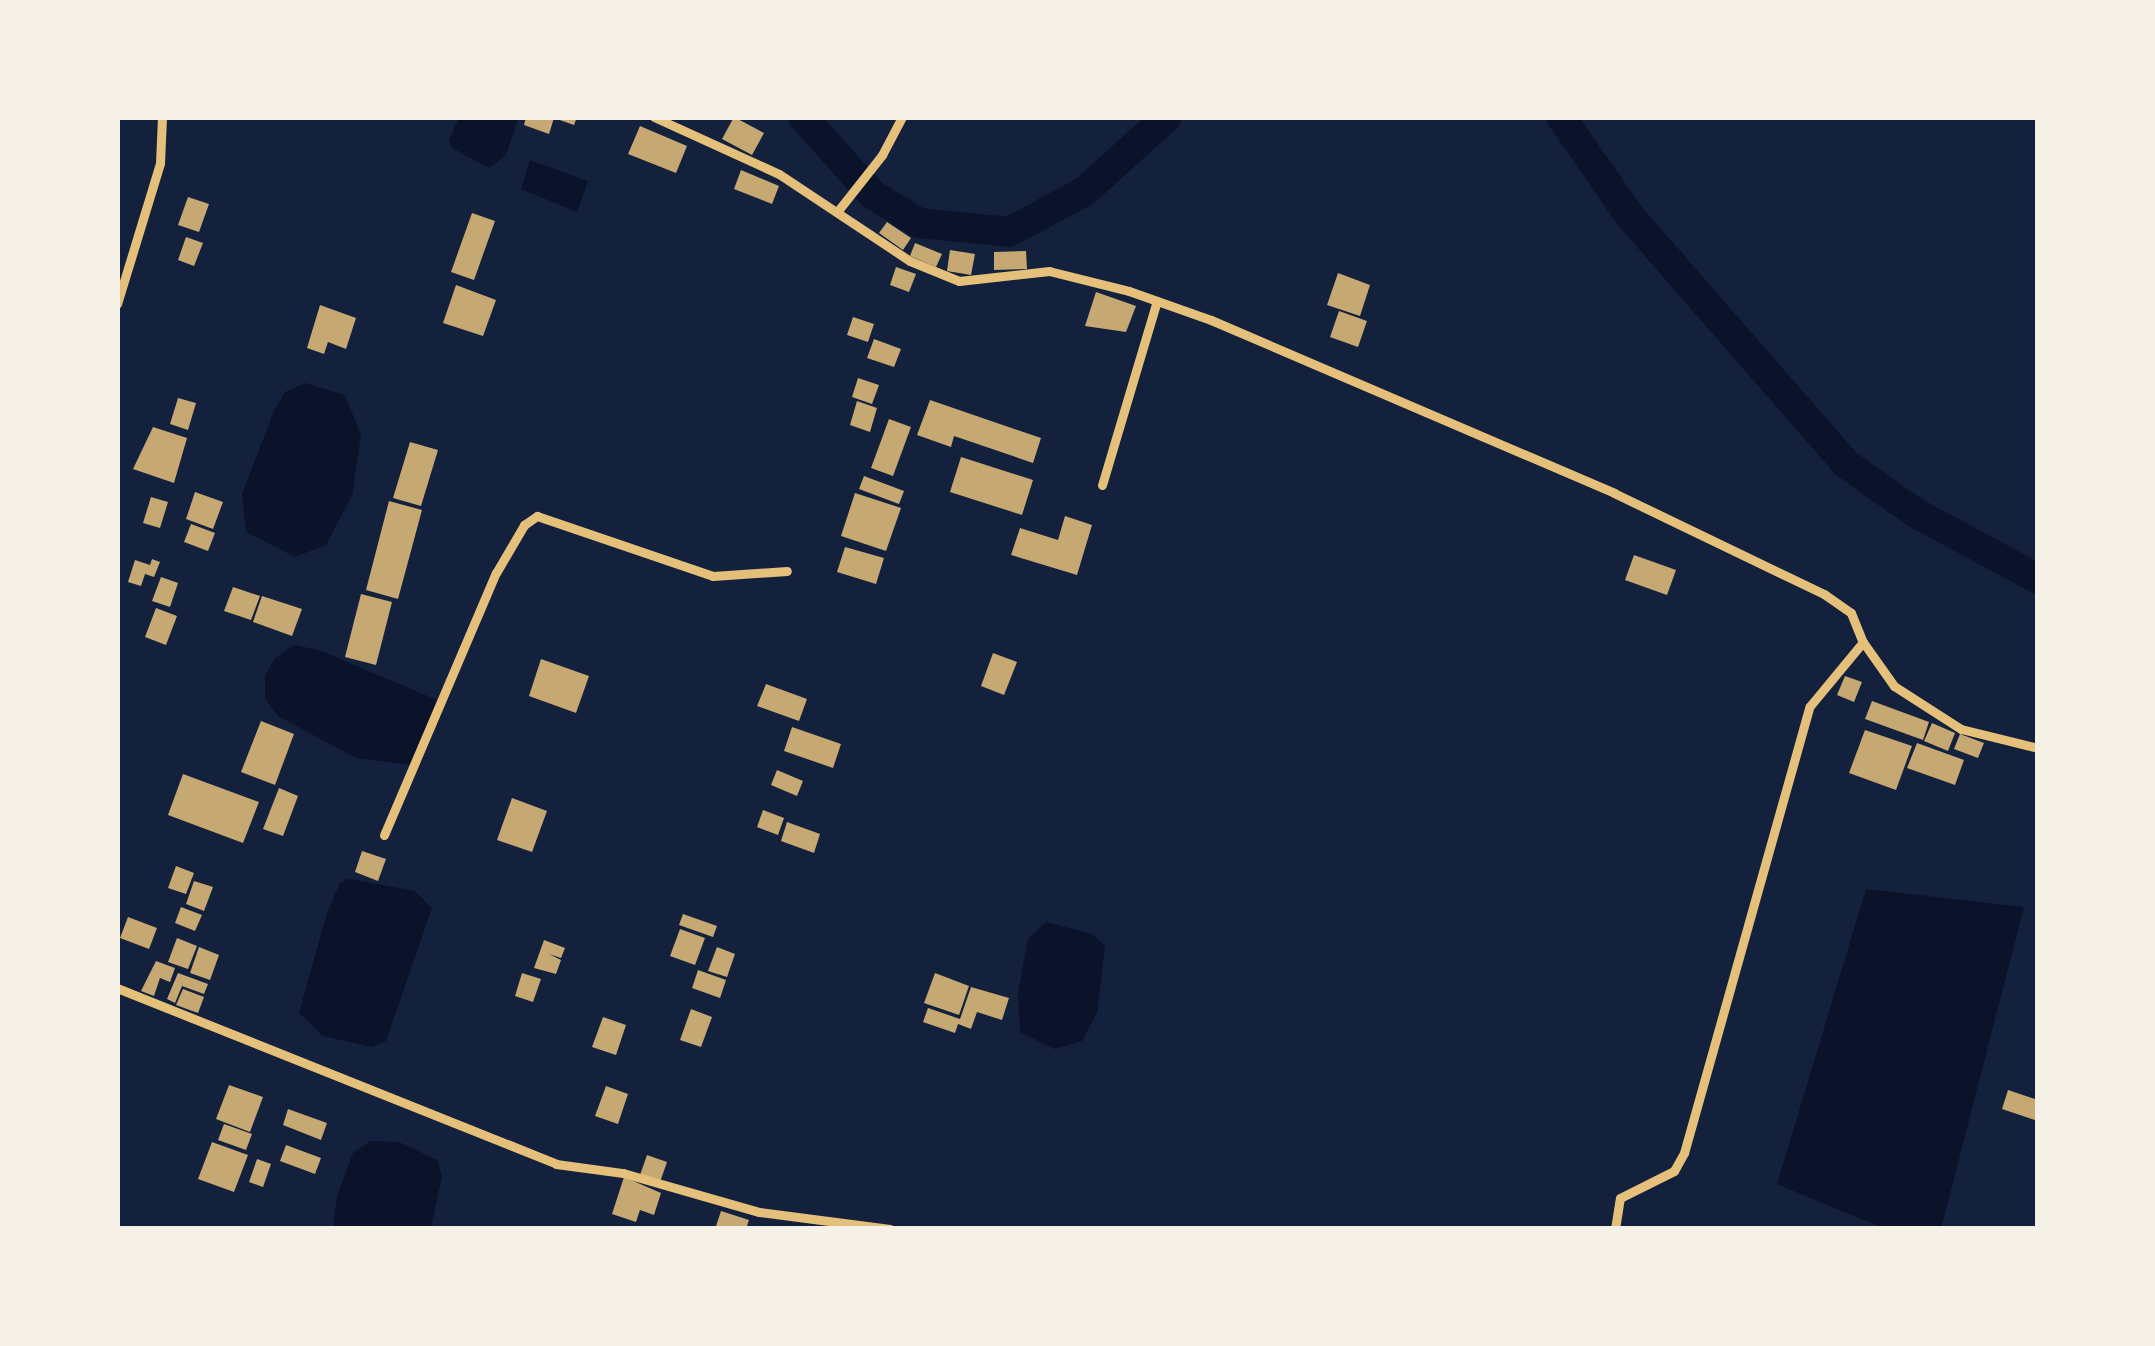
<!DOCTYPE html>
<html>
<head>
<meta charset="utf-8">
<style>
  body { margin:0 }
  #map { position:relative; width:2155px; height:1346px; overflow:hidden; background:#14213d; font-family:"Sofia Sans Condensed",sans-serif }
  div>[style] { position:absolute }
  .water>* { inset:0; background:#0b132b }
  .river>* { height:30px; margin:-15px; padding:0 15px; transform-origin:15px; border-radius:15px; background:#0b132b }
  .building>* { inset:0; background:#c6a872 }
  .minor>* { height:9px; margin:-4.5px; padding:0 4.5px; transform-origin:4.5px; border-radius:4.5px; background:#e5c07b }
  span { translate:-50% -50%; white-space:nowrap; text-align:center; line-height:1.15; -webkit-text-stroke:10px #f6f1e7; paint-order:stroke }
  .frame { position:absolute; inset:0; border:120px solid #f6f1e7; pointer-events:none }
</style>
</head>
<body>
<div id="map">
  <div class="water">
    <i style="clip-path:polygon(459px 117px,519px 117px,506px 155px,489px 168px,452px 148px,449px 140px)"></i>
    <i style="clip-path:polygon(530px 160px,588px 181px,577px 212px,521px 189px)"></i>
    <i style="clip-path:polygon(305px 383px,345px 395px,361px 435px,352px 496px,326px 545px,295px 557px,246px 532px,242px 494px,274px 411px,285px 392px)"></i>
    <i style="clip-path:polygon(294px 645px,319px 650px,437px 700px,411px 765px,356px 758px,278px 716px,265px 699px,265px 676px,275px 658px)"></i>
    <i style="clip-path:polygon(349px 879px,415px 891px,432px 908px,386px 1041px,372px 1047px,323px 1036px,299px 1013px,327px 913px,340px 883px)"></i>
    <i style="clip-path:polygon(1866px 889px,2024px 907px,1941px 1229px,1885px 1229px,1777px 1184px)"></i>
    <i style="clip-path:polygon(1046px 922px,1092px 934px,1105px 946px,1097px 1013px,1082px 1041px,1054px 1049px,1020px 1032px,1018px 993px,1028px 939px)"></i>
    <i style="clip-path:polygon(370px 1141px,399px 1142px,437px 1160px,442px 1176px,431px 1229px,333px 1229px,337px 1196px,353px 1153px)"></i>
  </div>
  <div class="river">
    <i style="left:803px;top:117px;width:103px;rotate:48.1deg"></i>
    <i style="left:872px;top:194px;width:55px;rotate:31.7deg"></i>
    <i style="left:919px;top:223px;width:90px;rotate:5.7deg"></i>
    <i style="left:1009px;top:232px;width:86px;rotate:-28.3deg"></i>
    <i style="left:1085px;top:191px;width:110px;rotate:-42.1deg"></i>
    <i style="left:1561px;top:117px;width:119px;rotate:55.2deg"></i>
    <i style="left:1629px;top:215px;width:329px;rotate:48.9deg"></i>
    <i style="left:1845px;top:463px;width:87px;rotate:35.2deg"></i>
    <i style="left:1916px;top:513px;width:139px;rotate:28.4deg"></i>
  </div>
  <div class="building">
    <i style="clip-path:polygon(526px 117px,577px 117px,574px 125px,554px 118px,549px 134px,524px 125px)"></i>
    <i style="clip-path:polygon(734px 117px,764px 133px,752px 155px,722px 139px)"></i>
    <i style="clip-path:polygon(640px 126px,687px 146px,676px 173px,628px 154px)"></i>
    <i style="clip-path:polygon(741px 170px,779px 186px,772px 204px,734px 189px)"></i>
    <i style="clip-path:polygon(188px 197px,209px 204px,199px 232px,178px 225px)"></i>
    <i style="clip-path:polygon(472px 213px,495px 221px,474px 280px,451px 272px)"></i>
    <i style="clip-path:polygon(887px 222px,911px 238px,903px 250px,879px 233px)"></i>
    <i style="clip-path:polygon(186px 237px,203px 243px,194px 266px,178px 260px)"></i>
    <i style="clip-path:polygon(915px 243px,942px 254px,936px 267px,910px 256px)"></i>
    <i style="clip-path:polygon(950px 250px,975px 254px,971px 275px,947px 271px)"></i>
    <i style="clip-path:polygon(1026px 251px,1027px 269px,994px 270px,994px 252px)"></i>
    <i style="clip-path:polygon(896px 267px,916px 274px,909px 292px,890px 285px)"></i>
    <i style="clip-path:polygon(1338px 273px,1370px 285px,1360px 316px,1327px 305px)"></i>
    <i style="clip-path:polygon(456px 285px,496px 300px,483px 336px,443px 323px)"></i>
    <i style="clip-path:polygon(1096px 292px,1136px 306px,1126px 332px,1085px 326px)"></i>
    <i style="clip-path:polygon(320px 305px,356px 318px,346px 349px,328px 342px,324px 354px,307px 348px)"></i>
    <i style="clip-path:polygon(1339px 311px,1367px 321px,1358px 347px,1330px 337px)"></i>
    <i style="clip-path:polygon(853px 317px,874px 324px,868px 342px,847px 335px)"></i>
    <i style="clip-path:polygon(874px 339px,901px 349px,894px 367px,867px 358px)"></i>
    <i style="clip-path:polygon(858px 378px,879px 385px,872px 404px,852px 397px)"></i>
    <i style="clip-path:polygon(178px 398px,196px 403px,188px 430px,170px 424px)"></i>
    <i style="clip-path:polygon(930px 400px,1041px 438px,1033px 463px,954px 436px,951px 447px,917px 435px)"></i>
    <i style="clip-path:polygon(857px 401px,877px 408px,870px 432px,850px 425px)"></i>
    <i style="clip-path:polygon(889px 419px,911px 427px,893px 476px,871px 468px)"></i>
    <i style="clip-path:polygon(153px 427px,187px 438px,174px 483px,133px 469px)"></i>
    <i style="clip-path:polygon(410px 442px,438px 450px,421px 506px,393px 498px)"></i>
    <i style="clip-path:polygon(961px 457px,1033px 480px,1022px 515px,950px 492px)"></i>
    <i style="clip-path:polygon(864px 476px,904px 491px,899px 504px,859px 489px)"></i>
    <i style="clip-path:polygon(195px 492px,223px 502px,213px 529px,186px 519px)"></i>
    <i style="clip-path:polygon(855px 493px,901px 508px,886px 551px,841px 536px)"></i>
    <i style="clip-path:polygon(151px 497px,168px 502px,160px 528px,143px 523px)"></i>
    <i style="clip-path:polygon(389px 501px,422px 510px,398px 599px,366px 590px)"></i>
    <i style="clip-path:polygon(1065px 516px,1092px 525px,1077px 575px,1011px 555px,1020px 528px,1058px 540px)"></i>
    <i style="clip-path:polygon(191px 524px,215px 533px,208px 551px,184px 542px)"></i>
    <i style="clip-path:polygon(845px 547px,884px 558px,876px 584px,837px 572px)"></i>
    <i style="clip-path:polygon(1634px 555px,1676px 570px,1667px 595px,1625px 580px)"></i>
    <i style="clip-path:polygon(152px 559px,160px 562px,154px 577px,145px 574px,141px 586px,128px 582px,135px 560px,150px 565px)"></i>
    <i style="clip-path:polygon(161px 577px,178px 583px,170px 607px,152px 601px)"></i>
    <i style="clip-path:polygon(233px 587px,260px 596px,251px 620px,224px 611px)"></i>
    <i style="clip-path:polygon(361px 594px,392px 602px,376px 665px,345px 657px)"></i>
    <i style="clip-path:polygon(262px 596px,302px 609px,292px 636px,253px 622px)"></i>
    <i style="clip-path:polygon(156px 608px,177px 616px,166px 645px,145px 637px)"></i>
    <i style="clip-path:polygon(993px 653px,1017px 662px,1004px 695px,981px 686px)"></i>
    <i style="clip-path:polygon(541px 659px,589px 676px,576px 713px,529px 696px)"></i>
    <i style="clip-path:polygon(1845px 676px,1862px 682px,1854px 702px,1837px 695px)"></i>
    <i style="clip-path:polygon(766px 684px,807px 699px,799px 721px,757px 706px)"></i>
    <i style="clip-path:polygon(1872px 701px,1929px 722px,1923px 740px,1865px 719px)"></i>
    <i style="clip-path:polygon(261px 721px,294px 734px,275px 785px,241px 772px)"></i>
    <i style="clip-path:polygon(1932px 723px,1955px 733px,1948px 751px,1924px 741px)"></i>
    <i style="clip-path:polygon(792px 727px,841px 744px,833px 768px,784px 751px)"></i>
    <i style="clip-path:polygon(1865px 730px,1912px 746px,1896px 790px,1849px 773px)"></i>
    <i style="clip-path:polygon(1960px 734px,1984px 743px,1978px 758px,1954px 749px)"></i>
    <i style="clip-path:polygon(1917px 743px,1964px 760px,1955px 785px,1907px 768px)"></i>
    <i style="clip-path:polygon(777px 770px,803px 781px,797px 796px,771px 785px)"></i>
    <i style="clip-path:polygon(183px 774px,259px 802px,243px 843px,168px 815px)"></i>
    <i style="clip-path:polygon(279px 788px,298px 796px,283px 836px,263px 829px)"></i>
    <i style="clip-path:polygon(512px 798px,547px 811px,532px 852px,497px 840px)"></i>
    <i style="clip-path:polygon(763px 810px,784px 818px,778px 835px,757px 827px)"></i>
    <i style="clip-path:polygon(787px 822px,820px 834px,814px 853px,781px 841px)"></i>
    <i style="clip-path:polygon(362px 851px,386px 859px,378px 881px,355px 872px)"></i>
    <i style="clip-path:polygon(176px 866px,194px 873px,186px 894px,168px 888px)"></i>
    <i style="clip-path:polygon(194px 881px,213px 887px,204px 911px,186px 904px)"></i>
    <i style="clip-path:polygon(181px 907px,202px 915px,195px 931px,175px 923px)"></i>
    <i style="clip-path:polygon(683px 914px,717px 926px,713px 937px,679px 925px)"></i>
    <i style="clip-path:polygon(128px 917px,157px 928px,149px 949px,120px 938px)"></i>
    <i style="clip-path:polygon(680px 929px,705px 938px,695px 965px,670px 956px)"></i>
    <i style="clip-path:polygon(177px 938px,197px 946px,188px 969px,168px 962px)"></i>
    <i style="clip-path:polygon(544px 940px,565px 948px,561px 958px,549px 954px,561px 960px,556px 974px,534px 968px)"></i>
    <i style="clip-path:polygon(199px 947px,219px 955px,210px 980px,190px 973px)"></i>
    <i style="clip-path:polygon(717px 947px,735px 954px,727px 977px,708px 971px)"></i>
    <i style="clip-path:polygon(156px 961px,175px 968px,170px 982px,160px 978px,154px 996px,141px 991px)"></i>
    <i style="clip-path:polygon(698px 970px,726px 980px,720px 998px,692px 988px)"></i>
    <i style="clip-path:polygon(178px 973px,208px 984px,204px 994px,182px 986px,175px 1003px,167px 999px)"></i>
    <i style="clip-path:polygon(522px 973px,541px 979px,533px 1002px,515px 996px)"></i>
    <i style="clip-path:polygon(935px 973px,969px 986px,959px 1015px,924px 1003px)"></i>
    <i style="clip-path:polygon(971px 987px,1009px 998px,1002px 1020px,977px 1012px,971px 1029px,958px 1024px,955px 1033px,923px 1022px,928px 1008px,960px 1019px)"></i>
    <i style="clip-path:polygon(183px 989px,204px 997px,198px 1013px,176px 1005px)"></i>
    <i style="clip-path:polygon(691px 1009px,712px 1017px,701px 1047px,680px 1040px)"></i>
    <i style="clip-path:polygon(603px 1017px,626px 1025px,616px 1055px,592px 1047px)"></i>
    <i style="clip-path:polygon(229px 1085px,263px 1097px,250px 1132px,216px 1119px)"></i>
    <i style="clip-path:polygon(606px 1086px,628px 1094px,618px 1124px,595px 1116px)"></i>
    <i style="clip-path:polygon(2008px 1090px,2038px 1100px,2038px 1121px,2002px 1109px)"></i>
    <i style="clip-path:polygon(288px 1109px,327px 1123px,321px 1140px,283px 1125px)"></i>
    <i style="clip-path:polygon(224px 1124px,252px 1134px,246px 1150px,218px 1140px)"></i>
    <i style="clip-path:polygon(212px 1142px,248px 1155px,234px 1192px,198px 1179px)"></i>
    <i style="clip-path:polygon(286px 1145px,321px 1158px,315px 1174px,280px 1161px)"></i>
    <i style="clip-path:polygon(647px 1155px,667px 1162px,660px 1182px,640px 1175px)"></i>
    <i style="clip-path:polygon(257px 1159px,271px 1164px,263px 1187px,249px 1182px)"></i>
    <i style="clip-path:polygon(624px 1177px,661px 1193px,654px 1215px,640px 1210px,636px 1222px,612px 1214px)"></i>
    <i style="clip-path:polygon(721px 1211px,749px 1220px,746px 1229px,715px 1229px)"></i>
  </div>
  <div class="minor">
    <i style="left:654px;top:117px;width:137px;rotate:24.5deg"></i>
    <i style="left:779px;top:174px;width:157px;rotate:33.6deg"></i>
    <i style="left:910px;top:261px;width:53px;rotate:22.2deg"></i>
    <i style="left:959px;top:281px;width:91px;rotate:-6.3deg"></i>
    <i style="left:1049px;top:271px;width:82px;rotate:14deg"></i>
    <i style="left:1129px;top:291px;width:87px;rotate:19.5deg"></i>
    <i style="left:1211px;top:320px;width:439px;rotate:23.2deg"></i>
    <i style="left:1614px;top:493px;width:233px;rotate:25.7deg"></i>
    <i style="left:1824px;top:594px;width:33px;rotate:35deg"></i>
    <i style="left:1851px;top:613px;width:31px;rotate:68deg"></i>
    <i style="left:1863px;top:642px;width:54px;rotate:54.8deg"></i>
    <i style="left:1894px;top:686px;width:80px;rotate:32.7deg"></i>
    <i style="left:1961px;top:729px;width:79px;rotate:13.9deg"></i>
    <i style="left:837px;top:212px;width:73px;rotate:-51.7deg"></i>
    <i style="left:882px;top:155px;width:43px;rotate:-62.2deg"></i>
    <i style="left:117px;top:304px;width:147px;rotate:-73deg"></i>
    <i style="left:160px;top:163px;width:46px;rotate:-87.5deg"></i>
    <i style="left:1102px;top:485px;width:192px;rotate:-73.4deg"></i>
    <i style="left:384px;top:835px;width:285px;rotate:-66.9deg"></i>
    <i style="left:496px;top:573px;width:56px;rotate:-59.7deg"></i>
    <i style="left:524px;top:525px;width:16px;rotate:-35deg"></i>
    <i style="left:537px;top:516px;width:186px;rotate:18.8deg"></i>
    <i style="left:713px;top:576px;width:74px;rotate:-3.9deg"></i>
    <i style="left:117px;top:988px;width:473px;rotate:21.8deg"></i>
    <i style="left:556px;top:1164px;width:68px;rotate:7.7deg"></i>
    <i style="left:623px;top:1173px;width:141px;rotate:16deg"></i>
    <i style="left:759px;top:1212px;width:132px;rotate:7.4deg"></i>
    <i style="left:1615px;top:1229px;width:31px;rotate:-81deg"></i>
    <i style="left:1620px;top:1198px;width:60px;rotate:-26.6deg"></i>
    <i style="left:1674px;top:1171px;width:21px;rotate:-61deg"></i>
    <i style="left:1684px;top:1153px;width:464px;rotate:-74.3deg"></i>
    <i style="left:1810px;top:706px;width:83px;rotate:-50.4deg"></i>
  </div>
  <div class="frame"></div>
</div>
</body>
</html>
